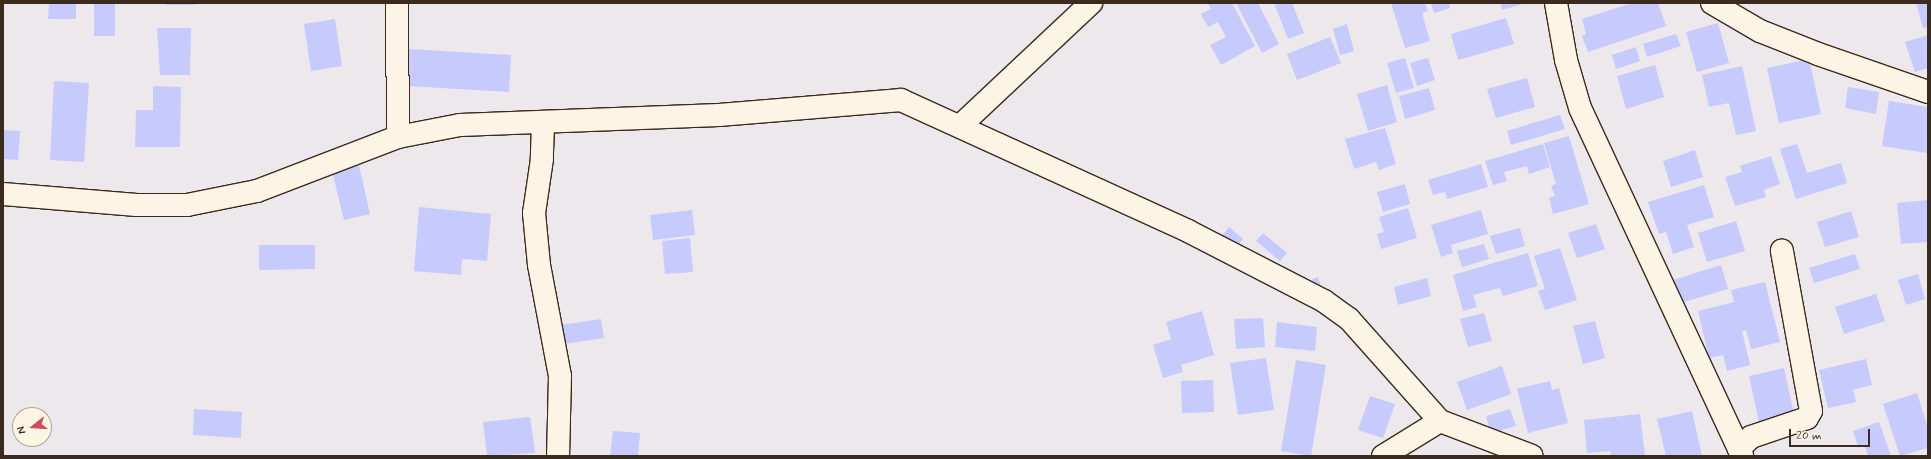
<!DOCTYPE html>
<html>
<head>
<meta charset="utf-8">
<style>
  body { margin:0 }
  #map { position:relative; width:1931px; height:459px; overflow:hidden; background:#ece8ec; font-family:Mynerve,sans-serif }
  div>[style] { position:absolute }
  .building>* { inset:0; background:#c7cafc }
  .roads { filter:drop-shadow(1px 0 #3b2a1e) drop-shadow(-1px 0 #3b2a1e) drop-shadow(0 1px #3b2a1e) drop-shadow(0 -1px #3b2a1e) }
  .street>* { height:22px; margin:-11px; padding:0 11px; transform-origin:11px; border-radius:11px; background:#fcf5e5 }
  span { translate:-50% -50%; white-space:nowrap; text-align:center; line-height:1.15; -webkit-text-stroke:3px #fcf5e5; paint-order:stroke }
  .frame { position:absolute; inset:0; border:4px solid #3b2a1e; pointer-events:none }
  .north { position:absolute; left:12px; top:407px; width:40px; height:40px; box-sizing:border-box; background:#fcf5e5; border:1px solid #afa495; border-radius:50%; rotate:253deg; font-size:11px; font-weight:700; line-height:16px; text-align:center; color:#3b2a1e }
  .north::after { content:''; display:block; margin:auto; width:14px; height:18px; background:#d1495b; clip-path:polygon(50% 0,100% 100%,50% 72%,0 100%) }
  .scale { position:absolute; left:1789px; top:429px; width:81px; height:18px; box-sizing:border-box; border:2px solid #3b2a1e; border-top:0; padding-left:5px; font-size:12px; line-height:14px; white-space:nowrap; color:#3b2a1e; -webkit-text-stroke:3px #fcf5e5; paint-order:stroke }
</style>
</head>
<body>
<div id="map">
  <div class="building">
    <i style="clip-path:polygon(49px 3px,76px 3px,76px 19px,48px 19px)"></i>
    <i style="clip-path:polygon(94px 3px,115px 3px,115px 36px,94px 36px)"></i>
    <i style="clip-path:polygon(166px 3px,195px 3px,195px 5px,166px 5px)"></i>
    <i style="clip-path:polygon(1208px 3px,1232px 3px,1255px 46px,1221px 65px,1210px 45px,1226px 37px,1218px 22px,1208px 27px,1201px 14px,1211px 9px)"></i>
    <i style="clip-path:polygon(1236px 3px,1258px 3px,1279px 44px,1262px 53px)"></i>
    <i style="clip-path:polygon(1274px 3px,1292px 3px,1304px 33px,1288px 39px)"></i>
    <i style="clip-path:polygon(1391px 3px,1425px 3px,1428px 11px,1422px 13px,1430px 41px,1405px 48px)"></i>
    <i style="clip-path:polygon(1431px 3px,1449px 3px,1450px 8px,1434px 13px)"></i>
    <i style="clip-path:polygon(1500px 3px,1526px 3px,1502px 10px)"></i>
    <i style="clip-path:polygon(1632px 3px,1658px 3px,1666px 26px,1588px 52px,1582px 36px,1586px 34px,1582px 19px)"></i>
    <i style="clip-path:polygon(1916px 3px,1928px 3px,1928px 27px,1923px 28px)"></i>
    <i style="clip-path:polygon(1506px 18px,1514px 44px,1458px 60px,1451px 34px)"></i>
    <i style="clip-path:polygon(335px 19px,342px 66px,311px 71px,304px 24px)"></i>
    <i style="clip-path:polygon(1718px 23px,1729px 63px,1697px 72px,1686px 32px)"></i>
    <i style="clip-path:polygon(1347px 24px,1354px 51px,1340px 55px,1333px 29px)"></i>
    <i style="clip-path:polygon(157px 28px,191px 28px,190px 75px,160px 75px)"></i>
    <i style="clip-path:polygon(1676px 34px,1681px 46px,1647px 57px,1643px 44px)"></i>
    <i style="clip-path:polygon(1928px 35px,1928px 68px,1915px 72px,1905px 42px)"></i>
    <i style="clip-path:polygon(1330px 37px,1341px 63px,1297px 80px,1287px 54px)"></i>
    <i style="clip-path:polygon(1636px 47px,1640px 61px,1616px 69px,1612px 55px)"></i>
    <i style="clip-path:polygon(409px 49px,511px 55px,509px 92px,407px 86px)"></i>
    <i style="clip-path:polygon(1405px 58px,1414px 88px,1396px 93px,1387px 63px)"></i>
    <i style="clip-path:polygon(1428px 58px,1435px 80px,1417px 86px,1410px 63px)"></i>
    <i style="clip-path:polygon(1809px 59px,1821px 114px,1779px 123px,1767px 68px)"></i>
    <i style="clip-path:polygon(1655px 65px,1664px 97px,1626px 109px,1617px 76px)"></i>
    <i style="clip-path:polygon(1742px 66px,1756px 131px,1736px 135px,1729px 103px,1709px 107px,1702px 75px)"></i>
    <i style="clip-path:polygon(1527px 78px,1535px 107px,1496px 118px,1487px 89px)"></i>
    <i style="clip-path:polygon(54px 81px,89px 83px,84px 162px,50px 160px)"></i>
    <i style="clip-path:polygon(1387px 85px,1397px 122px,1368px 131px,1357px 94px)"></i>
    <i style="clip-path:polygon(153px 86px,181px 87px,180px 147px,135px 147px,136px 110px,153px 110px)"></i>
    <i style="clip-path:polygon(1848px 87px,1879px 92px,1876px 114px,1845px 108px)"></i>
    <i style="clip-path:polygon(1429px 88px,1435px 110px,1405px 119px,1399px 96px)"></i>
    <i style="clip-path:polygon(1889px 101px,1928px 107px,1927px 153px,1882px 146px)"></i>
    <i style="clip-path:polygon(1560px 115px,1565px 129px,1511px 145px,1507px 131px)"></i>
    <i style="clip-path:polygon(1385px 128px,1396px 164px,1379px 170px,1376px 162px,1354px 169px,1345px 139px)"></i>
    <i style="clip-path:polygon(3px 130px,20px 131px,18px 160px,3px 159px)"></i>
    <i style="clip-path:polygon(1569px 136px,1589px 204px,1553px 214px,1549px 198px,1555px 196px,1551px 186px,1556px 184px,1544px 143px)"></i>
    <i style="clip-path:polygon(1543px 144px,1550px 167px,1529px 174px,1527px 166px,1504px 172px,1507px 181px,1493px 185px,1485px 161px)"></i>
    <i style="clip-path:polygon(1797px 144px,1807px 173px,1841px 163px,1847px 183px,1796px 199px,1780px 149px)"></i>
    <i style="clip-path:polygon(1695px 150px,1703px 177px,1671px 187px,1663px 161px)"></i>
    <i style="clip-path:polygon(1771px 156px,1780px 184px,1764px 190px,1766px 197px,1735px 206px,1725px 177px,1742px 172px,1740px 166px)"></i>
    <i style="clip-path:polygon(1481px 164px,1488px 187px,1447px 199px,1445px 192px,1433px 195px,1428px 180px)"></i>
    <i style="clip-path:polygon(359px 165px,370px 214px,344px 220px,332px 171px)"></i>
    <i style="clip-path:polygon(1405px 184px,1410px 204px,1383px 212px,1377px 192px)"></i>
    <i style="clip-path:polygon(1704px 185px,1714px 217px,1687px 225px,1694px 247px,1673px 254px,1666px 232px,1659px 234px,1648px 202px)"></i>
    <i style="clip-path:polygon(1928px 200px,1928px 242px,1901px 244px,1897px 203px)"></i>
    <i style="clip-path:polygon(419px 207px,491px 214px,487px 261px,462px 259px,461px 275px,414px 271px)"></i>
    <i style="clip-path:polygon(1408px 208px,1417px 238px,1381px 249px,1377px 234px,1384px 232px,1379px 217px)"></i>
    <i style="clip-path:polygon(692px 210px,695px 235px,653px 240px,650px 215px)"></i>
    <i style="clip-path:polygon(1481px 210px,1488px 234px,1451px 245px,1453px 253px,1441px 257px,1431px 225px)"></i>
    <i style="clip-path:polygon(1851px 211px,1859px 237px,1825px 247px,1817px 222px)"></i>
    <i style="clip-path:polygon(1736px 221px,1745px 251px,1707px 262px,1698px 233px)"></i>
    <i style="clip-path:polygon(1596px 224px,1605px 249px,1577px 258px,1568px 233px)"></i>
    <i style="clip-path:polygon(1229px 227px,1243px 239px,1235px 248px,1221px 237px)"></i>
    <i style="clip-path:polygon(1520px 228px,1525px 246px,1496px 254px,1490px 236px)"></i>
    <i style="clip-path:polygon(1263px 233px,1287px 253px,1280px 261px,1256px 241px)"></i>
    <i style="clip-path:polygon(690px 238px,693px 272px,665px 274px,662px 241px)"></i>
    <i style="clip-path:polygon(1484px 244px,1489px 259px,1462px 267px,1457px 251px)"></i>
    <i style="clip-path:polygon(259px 245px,315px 245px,315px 269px,259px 270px)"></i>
    <i style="clip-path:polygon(1560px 248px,1577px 300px,1545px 310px,1538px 291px,1545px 289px,1534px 256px)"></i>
    <i style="clip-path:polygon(1528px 253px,1538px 286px,1503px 296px,1500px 288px,1473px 295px,1477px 307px,1463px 311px,1453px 275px)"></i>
    <i style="clip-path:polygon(1855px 254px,1860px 269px,1814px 283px,1809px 268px)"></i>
    <i style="clip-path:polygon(1721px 265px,1728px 289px,1677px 304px,1670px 281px)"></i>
    <i style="clip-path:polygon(1918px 274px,1925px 299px,1906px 305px,1898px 280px)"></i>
    <i style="clip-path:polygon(1318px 277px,1322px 289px,1315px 290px,1312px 279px)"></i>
    <i style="clip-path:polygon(1427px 278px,1431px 296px,1398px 305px,1394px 287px)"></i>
    <i style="clip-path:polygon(1765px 282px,1780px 342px,1751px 349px,1746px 330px,1742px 331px,1750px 365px,1727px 371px,1723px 355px,1709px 358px,1698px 311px,1734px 302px,1731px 290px)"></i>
    <i style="clip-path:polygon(1876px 294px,1885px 321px,1844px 334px,1835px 307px)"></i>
    <i style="clip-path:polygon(1202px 311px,1214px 355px,1181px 365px,1183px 372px,1163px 378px,1153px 345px,1171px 339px,1166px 322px)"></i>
    <i style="clip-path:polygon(1484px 313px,1492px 341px,1468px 347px,1460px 319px)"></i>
    <i style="clip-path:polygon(1263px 318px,1265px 347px,1236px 349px,1234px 319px)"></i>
    <i style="clip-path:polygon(601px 319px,604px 338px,564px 344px,561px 325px)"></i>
    <i style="clip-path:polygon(1595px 321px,1605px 358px,1583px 364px,1573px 326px)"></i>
    <i style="clip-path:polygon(1277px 322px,1317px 327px,1315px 351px,1275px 347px)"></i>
    <i style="clip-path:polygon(1266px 358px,1274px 410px,1238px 415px,1230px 363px)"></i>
    <i style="clip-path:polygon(1866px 359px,1872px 385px,1853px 390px,1856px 402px,1828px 408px,1819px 370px)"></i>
    <i style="clip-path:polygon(1296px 360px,1326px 365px,1311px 456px,1281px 451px)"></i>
    <i style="clip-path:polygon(1502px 366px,1511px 394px,1467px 410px,1457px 382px)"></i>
    <i style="clip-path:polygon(1784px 368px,1794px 414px,1759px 422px,1749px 376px)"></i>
    <i style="clip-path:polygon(1213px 380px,1214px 412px,1182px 413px,1181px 381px)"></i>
    <i style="clip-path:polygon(1550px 381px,1552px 390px,1559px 388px,1568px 423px,1528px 433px,1517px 389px)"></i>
    <i style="clip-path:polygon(1917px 393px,1928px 428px,1928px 448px,1900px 456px,1883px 404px)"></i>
    <i style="clip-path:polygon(1370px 396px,1395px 404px,1383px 438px,1358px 430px)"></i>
    <i style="clip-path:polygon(194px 409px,242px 412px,241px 438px,193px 435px)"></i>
    <i style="clip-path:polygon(1510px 409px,1516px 426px,1491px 433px,1486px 416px)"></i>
    <i style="clip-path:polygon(1692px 411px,1702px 456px,1666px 456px,1657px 419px)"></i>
    <i style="clip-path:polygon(1640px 414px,1645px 456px,1611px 456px,1610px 451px,1587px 453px,1584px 420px)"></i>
    <i style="clip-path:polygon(530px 417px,535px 453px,487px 456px,483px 422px)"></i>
    <i style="clip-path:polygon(1879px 422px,1891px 456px,1868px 456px,1864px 444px,1858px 446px,1853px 431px)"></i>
    <i style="clip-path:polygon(613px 431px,640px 433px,638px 456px,610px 456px)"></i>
  </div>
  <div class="roads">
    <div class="street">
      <i style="left:397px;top:3px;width:134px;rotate:89.6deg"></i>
      <i style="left:1556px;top:3px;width:58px;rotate:80deg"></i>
      <i style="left:1566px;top:60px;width:50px;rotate:73.7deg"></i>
      <i style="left:1580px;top:108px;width:384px;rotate:65deg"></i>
      <i style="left:1712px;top:3px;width:56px;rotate:30.3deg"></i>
      <i style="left:1760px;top:31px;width:62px;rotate:21.6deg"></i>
      <i style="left:1818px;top:54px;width:116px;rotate:19.1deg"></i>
      <i style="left:543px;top:124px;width:35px;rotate:92deg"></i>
      <i style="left:542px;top:159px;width:55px;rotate:98.4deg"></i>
      <i style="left:534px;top:213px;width:52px;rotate:84.5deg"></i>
      <i style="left:539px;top:265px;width:113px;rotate:79.3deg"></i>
      <i style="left:560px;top:376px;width:80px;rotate:91.4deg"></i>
      <i style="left:960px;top:126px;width:180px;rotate:-43.2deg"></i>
      <i style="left:3px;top:194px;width:134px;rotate:4.7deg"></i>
      <i style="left:137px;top:205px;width:50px"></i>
      <i style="left:187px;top:205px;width:71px;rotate:-11.3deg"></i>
      <i style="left:257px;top:191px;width:151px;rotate:-21deg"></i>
      <i style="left:398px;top:137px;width:63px;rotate:-11deg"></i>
      <i style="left:460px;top:125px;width:259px;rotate:-2.2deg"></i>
      <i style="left:719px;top:115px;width:183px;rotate:-4.7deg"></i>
      <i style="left:901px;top:100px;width:315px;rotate:24.5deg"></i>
      <i style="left:1188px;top:231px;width:153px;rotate:27.2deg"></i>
      <i style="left:1324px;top:301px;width:31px;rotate:36deg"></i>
      <i style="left:1349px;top:319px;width:137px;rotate:48.3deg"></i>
      <i style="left:1440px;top:421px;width:98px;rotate:20.8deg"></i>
      <i style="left:1739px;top:449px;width:17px;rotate:-45deg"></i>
      <i style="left:1751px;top:437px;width:59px;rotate:-18.7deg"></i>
      <i style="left:1807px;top:418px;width:8px;rotate:-60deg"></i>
      <i style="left:1811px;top:411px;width:163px;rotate:-100.3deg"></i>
      <i style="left:1383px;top:456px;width:67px;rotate:-31.6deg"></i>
    </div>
  </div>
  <div class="frame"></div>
  <div class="north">N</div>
  <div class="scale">20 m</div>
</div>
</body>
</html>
